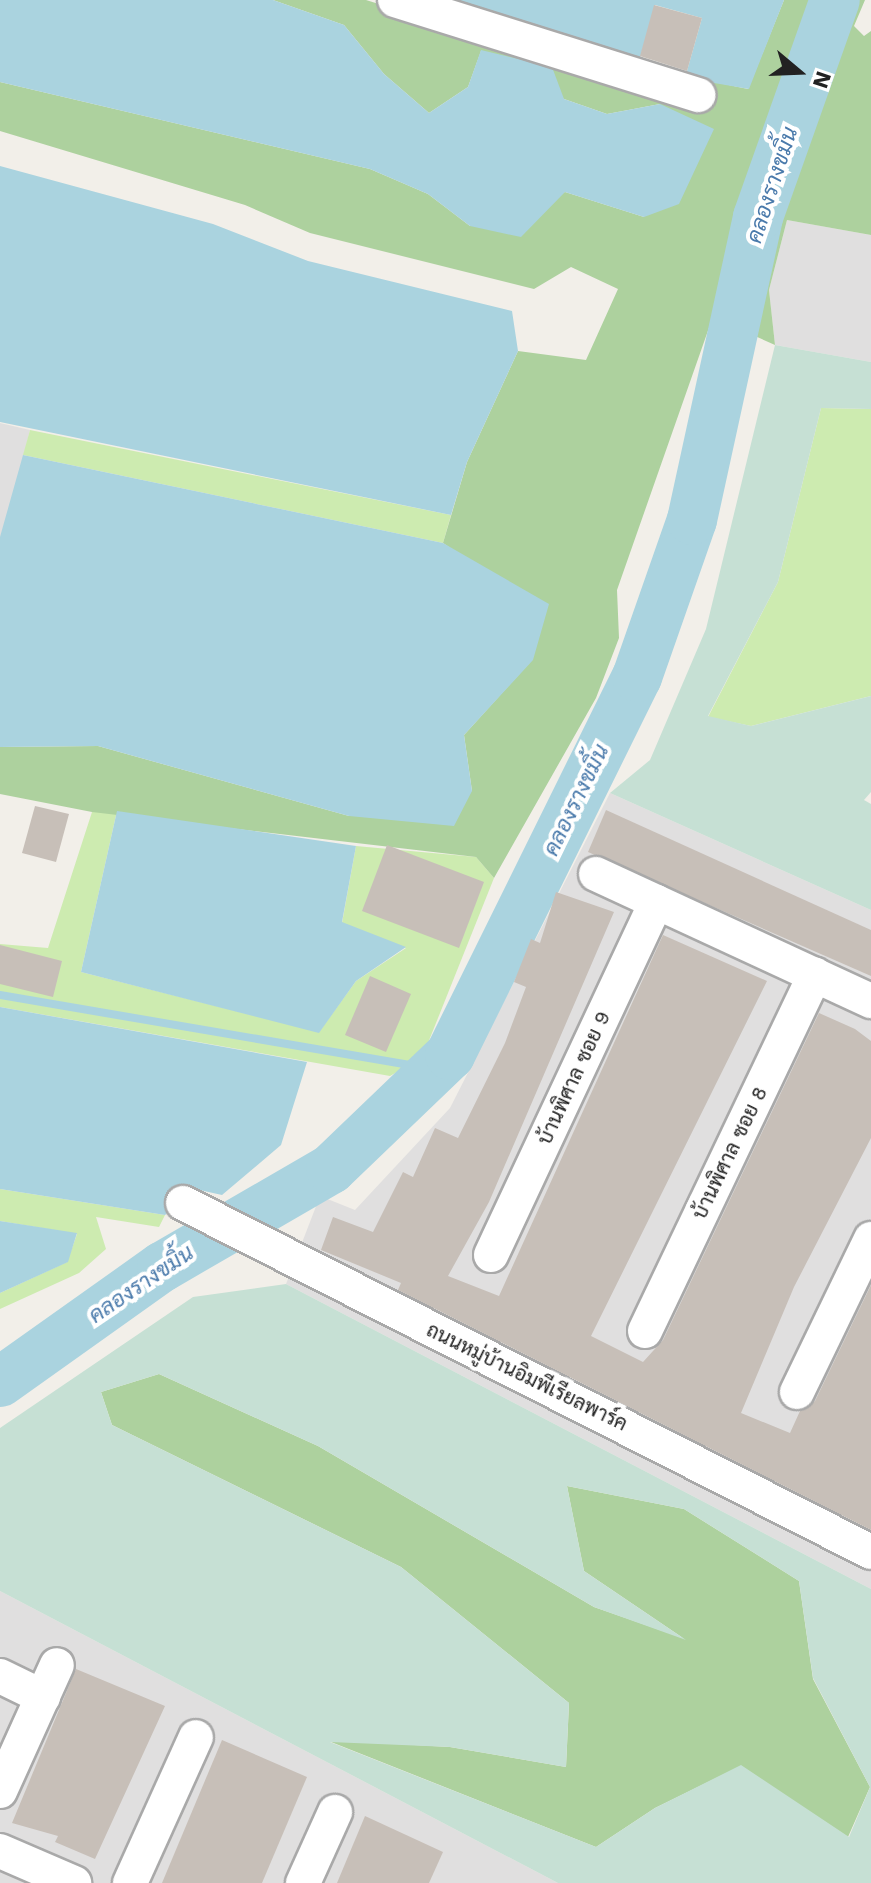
<!DOCTYPE html>
<html>
<head>
<meta charset="utf-8">
<style>
  body { margin:0 }
  #map { position:relative; width:871px; height:1883px; overflow:hidden; background:#f2efe9; font-family:"Work Sans",Sarabun,sans-serif }
  div>[style] { position:absolute }
  .residential>* { inset:0; background:#e0dfdf }
  .grass>* { inset:0; background:#cdebb0 }
  .forest>* { inset:0; background:#add19e }
  .wetland>* { inset:0; background:#c6e0d4 }
  .water>* { inset:0; background:#aad3df }
  .stream>* { height:8px; margin:-4px; padding:0 4px; transform-origin:4px; border-radius:4px; background:#aad3df }
  .river>* { height:50px; margin:-25px; padding:0 25px; transform-origin:25px; border-radius:25px; background:#aad3df }
  .building>* { inset:0; background:#c7bfb8 }
  .roads { filter:drop-shadow(2px 0 #a9a9a9) drop-shadow(-2px 0 #a9a9a9) drop-shadow(0 2px #a9a9a9) drop-shadow(0 -2px #a9a9a9) }
  .minor>* { height:34px; margin:-17px; padding:0 17px; transform-origin:17px; border-radius:17px; background:#fff }
  span { translate:-50% -50%; white-space:nowrap; text-align:center; line-height:1.15; -webkit-text-stroke:8px #fff; paint-order:stroke }
  .street-label { font-size:20px; color:#222 }
  .water-label { font-size:22px; color:#4a7aab; font-style:italic }
  .north { position:absolute; left:759px; top:32px; width:80px; height:80px; -webkit-text-stroke:6px #fff; paint-order:stroke; rotate:109deg; font-size:22px; font-weight:700; line-height:32px; text-align:center; color:#222 }
  .north::after { content:''; display:block; margin:auto; width:28px; height:36px; background:#222; clip-path:polygon(50% 0,100% 100%,50% 72%,0 100%) }
</style>
</head>
<body>
<div id="map">
  <div class="residential">
    <i style="clip-path:polygon(787px 220px,871px 235px,871px 362px,775px 345px,769px 290px)"></i>
    <i style="clip-path:polygon(0 423px,30px 430px,4px 536px,0 537px)"></i>
    <i style="clip-path:polygon(610px 793px,871px 910px,871px 1589px,286px 1284px,320px 1196px,355px 1210px,450px 1108px)"></i>
    <i style="clip-path:polygon(0 1591px,558px 1883px,0 1883px)"></i>
  </div>
  <div class="grass">
    <i style="clip-path:polygon(821px 408px,871px 409px,871px 696px,751px 726px,708px 717px,778px 582px)"></i>
    <i style="clip-path:polygon(30px 430px,451px 515px,443px 543px,23px 455px)"></i>
    <i style="clip-path:polygon(117px 811px,81px 972px,319px 1032px,356px 981px,406px 948px,342px 923px,356px 846px,476px 857px,494px 878px,422px 1058px,390px 1076px,0 1007px,0 944px,48px 948px,92px 812px)"></i>
    <i style="clip-path:polygon(0 1189px,165px 1215px,159px 1227px,96px 1217px,106px 1249px,79px 1273px,0 1309px,0 1293px,67px 1262px,77px 1234px,0 1221px)"></i>
  </div>
  <div class="forest">
    <i style="clip-path:polygon(273px 0,366px 0,459px 29px,748px 89px,784px 0,824px 0,617px 590px,619px 638px,596px 698px,494px 878px,476px 857px,92px 812px,0 794px,0 747px,98px 746px,349px 816px,472px 791px,464px 735px,532px 660px,479px 568px,443px 543px,467px 462px,518px 351px,586px 360px,618px 289px,571px 267px,534px 289px,310px 233px,245px 205px,0 131px,0 82px,370px 169px,428px 194px,470px 226px,565px 192px,644px 217px,660px 104px,607px 114px,564px 99px,481px 51px,468px 87px,429px 113px,384px 74px,344px 25px)"></i>
    <i style="clip-path:polygon(853px 0,865px 0,854px 26px,864px 36px,871px 31px,871px 235px,787px 220px,769px 290px,775px 345px,755px 336px,767px 230px)"></i>
    <i style="clip-path:polygon(159px 1374px,318px 1446px,594px 1607px,683px 1638px,584px 1571px,567px 1486px,684px 1509px,799px 1581px,813px 1679px,870px 1787px,848px 1837px,741px 1766px,655px 1808px,596px 1847px,326px 1740px,450px 1747px,566px 1767px,569px 1703px,401px 1567px,112px 1425px,101px 1392px)"></i>
  </div>
  <div class="wetland">
    <i style="clip-path:polygon(775px 345px,871px 362px,871px 409px,821px 408px,778px 582px,708px 716px,751px 726px,871px 696px,871px 792px,864px 800px,871px 804px,871px 910px,610px 793px,650px 760px,706px 629px)"></i>
    <i style="clip-path:polygon(evenodd,286px 1284px,871px 1589px,871px 1883px,558px 1883px,0 1591px,0 1428px,193px 1297px,286px 1284px,159px 1374px,318px 1446px,594px 1607px,686px 1640px,584px 1571px,567px 1486px,684px 1509px,799px 1581px,813px 1678px,870px 1787px,849px 1837px,741px 1765px,655px 1808px,596px 1847px,330px 1742px,450px 1747px,566px 1767px,569px 1703px,401px 1567px,112px 1425px,101px 1392px,159px 1374px)"></i>
  </div>
  <div class="water">
    <i style="clip-path:polygon(0 0,273px 0,344px 25px,384px 74px,429px 113px,468px 87px,481px 50px,552px 67px,564px 99px,607px 114px,660px 104px,714px 129px,679px 204px,644px 217px,565px 192px,521px 237px,470px 226px,428px 194px,370px 169px,0 82px)"></i>
    <i style="clip-path:polygon(422px 0,784px 0,749px 89px,685px 78px,702px 18px,655px 5px,638px 65px)"></i>
    <i style="clip-path:polygon(0 166px,213px 224px,308px 261px,512px 311px,518px 351px,467px 462px,451px 515px,0 422px)"></i>
    <i style="clip-path:polygon(23px 455px,443px 543px,549px 604px,533px 660px,464px 735px,472px 791px,454px 826px,349px 816px,98px 746px,0 747px,0 537px)"></i>
    <i style="clip-path:polygon(117px 811px,356px 846px,342px 922px,406px 947px,356px 981px,319px 1033px,81px 972px)"></i>
    <i style="clip-path:polygon(0 1007px,307px 1062px,281px 1145px,222px 1195px,195px 1189px,165px 1215px,0 1189px)"></i>
    <i style="clip-path:polygon(0 1221px,77px 1233px,68px 1262px,0 1293px)"></i>
  </div>
  <div class="stream">
    <i style="left:0;top:995px;width:441px;rotate:9.7deg"></i>
  </div>
  <div class="river">
    <i style="left:0;top:1382px;width:199px;rotate:-35.4deg"></i>
    <i style="left:162px;top:1267px;width:195px;rotate:-30.1deg"></i>
    <i style="left:331px;top:1169px;width:165px;rotate:-43.8deg"></i>
    <i style="left:450px;top:1055px;width:422px;rotate:-63.7deg"></i>
    <i style="left:637px;top:677px;width:166px;rotate:-70.7deg"></i>
    <i style="left:692px;top:520px;width:310px;rotate:-77.7deg"></i>
    <i style="left:758px;top:217px;width:230px;rotate:-70.5deg"></i>
  </div>
  <div class="building">
    <i style="clip-path:polygon(654px 5px,702px 18px,687px 71px,640px 56px)"></i>
    <i style="clip-path:polygon(35px 806px,69px 814px,56px 862px,22px 853px)"></i>
    <i style="clip-path:polygon(606px 810px,871px 930px,871px 976px,588px 852px)"></i>
    <i style="clip-path:polygon(387px 845px,484px 882px,459px 948px,362px 911px)"></i>
    <i style="clip-path:polygon(556px 892px,614px 912px,489px 1202px,448px 1276px,499px 1296px,663px 935px,767px 981px,591px 1336px,643px 1362px,663px 1340px,819px 1013px,855px 1029px,871px 1041px,871px 1138px,794px 1287px,741px 1413px,790px 1433px,800px 1411px,815px 1401px,871px 1285px,871px 1530px,398px 1290px,401px 1283px,321px 1250px,333px 1217px,373px 1232px,403px 1172px,413px 1177px,435px 1128px,458px 1138px,505px 1043px,526px 987px,514px 982px,531px 939px,540px 943px)"></i>
    <i style="clip-path:polygon(0 945px,62px 961px,53px 997px,0 984px)"></i>
    <i style="clip-path:polygon(370px 976px,411px 994px,386px 1052px,345px 1035px)"></i>
    <i style="clip-path:polygon(76px 1669px,165px 1706px,95px 1859px,55px 1842px,58px 1836px,12px 1823px)"></i>
    <i style="clip-path:polygon(222px 1740px,307px 1777px,262px 1883px,162px 1883px)"></i>
    <i style="clip-path:polygon(365px 1816px,443px 1852px,429px 1883px,337px 1883px)"></i>
  </div>
  <div class="roads">
    <div class="minor">
      <i style="left:395px;top:0;width:318px;rotate:17.4deg"></i>
      <i style="left:596px;top:874px;width:303px;rotate:24.8deg"></i>
      <i style="left:183px;top:1203px;width:771px;rotate:26.9deg"></i>
      <i style="left:491px;top:1255px;width:390px;rotate:-64.9deg"></i>
      <i style="left:645px;top:1331px;width:395px;rotate:-64.5deg"></i>
      <i style="left:797px;top:1392px;width:170px;rotate:-64.2deg"></i>
      <i style="left:0;top:1676px;width:48px;rotate:26deg"></i>
      <i style="left:0;top:1791px;width:138px;rotate:-65.7deg"></i>
      <i style="left:0;top:1851px;width:81px;rotate:23.4deg"></i>
      <i style="left:130px;top:1883px;width:160px;rotate:-65.7deg"></i>
      <i style="left:303px;top:1883px;width:78px;rotate:-65.7deg"></i>
    </div>
  </div>
  <div class="street-label">
    <span style="left:574px;top:1078px;rotate:-65deg">บ้านพิศาล ซอย 9</span>
    <span style="left:730px;top:1153px;rotate:-64deg">บ้านพิศาล ซอย 8</span>
    <span style="left:527px;top:1377px;rotate:26deg">ถนนหมู่บ้านอิมพีเรียลพาร์ค</span>
  </div>
  <div class="water-label">
    <span style="left:772px;top:185px;rotate:-72deg">คลองรางขมิ้น</span>
    <span style="left:576px;top:800px;rotate:-64deg">คลองรางขมิ้น</span>
    <span style="left:141px;top:1284px;rotate:-34deg">คลองรางขมิ้น</span>
  </div>
  <div class="north">N</div>
</div>
</body>
</html>
